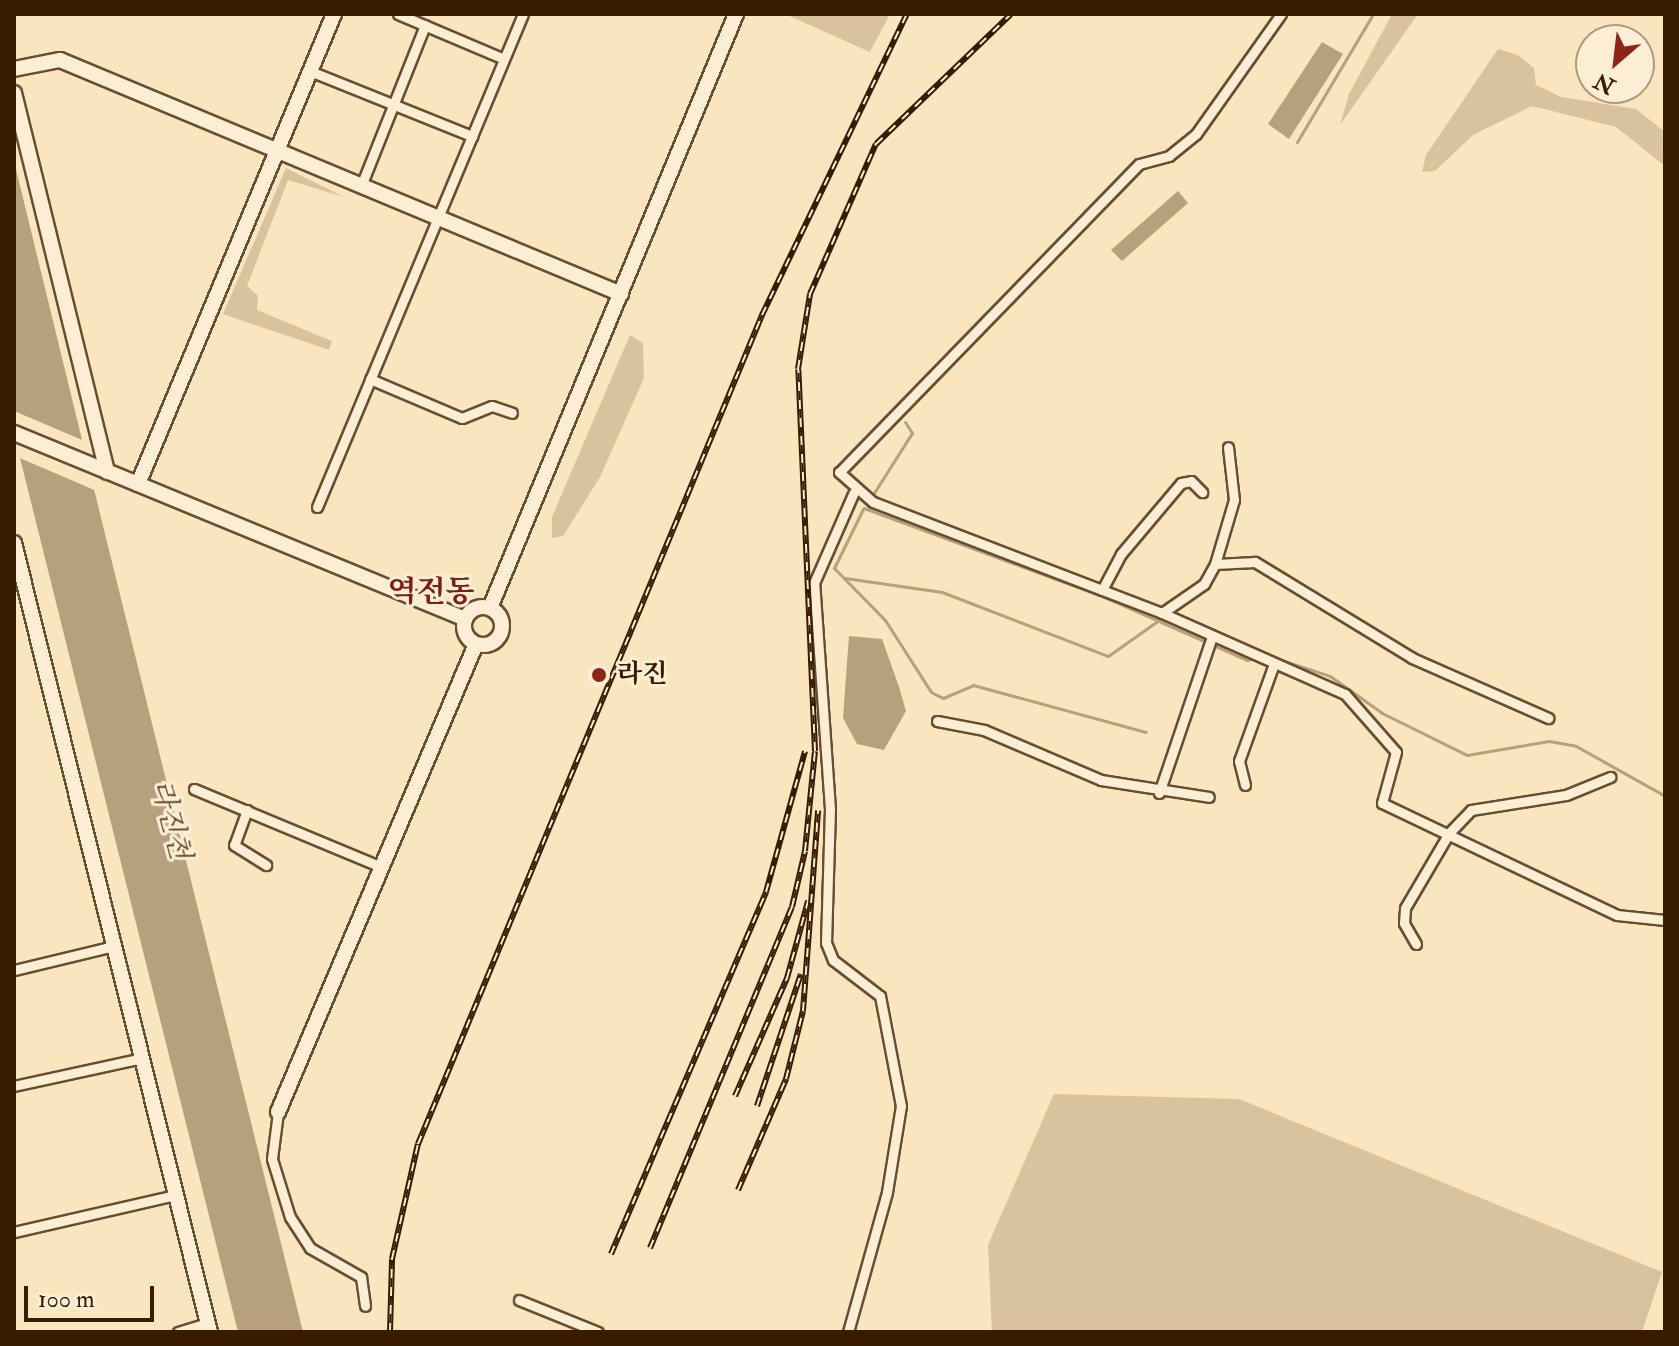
<!DOCTYPE html>
<html>
<head>
<meta charset="utf-8">
<style>
  body { margin:0 }
  #map { position:relative; width:1679px; height:1346px; overflow:hidden; background:#f9e5be; font-family:"IM FELL Double Pica","Noto Serif KR",serif }
  div>[style] { position:absolute }
  .green>* { inset:0; background:#d8c39e }
  .water>* { inset:0; background:#b7a07e }
  .pier>* { inset:0; background:#f9e5be }
  .stream>* { height:3px; margin:-1.5px; padding:0 1.5px; transform-origin:1.5px; border-radius:1.5px; background:#b7a07e }
  .roads { filter:drop-shadow(2px 0 #684e30) drop-shadow(-2px 0 #684e30) drop-shadow(0 2px #684e30) drop-shadow(0 -2px #684e30) }
  .street>* { height:9px; margin:-4.5px; padding:0 4.5px; transform-origin:4.5px; border-radius:4.5px; background:#fbeed5 }
  .secondary>* { height:14px; margin:-7px; padding:0 7px; transform-origin:7px; border-radius:7px; background:#fbeed5 }
  .secondary>.ring { margin:-7px; padding:0; box-sizing:content-box; background:none; border:14px solid #fbeed5; border-radius:50% }
  .rail>* { height:6px; margin-top:-3px; transform-origin:0; background:repeating-linear-gradient(90deg,#fbeed5 0 9px,#381b01 0 18px); box-sizing:border-box; border-block:2px solid #381b01 }
  .dots>* { width:22px; height:22px; translate:-50% -50%; box-sizing:border-box; border:4px solid #fbeed5; border-radius:50% }
  span { translate:-50% -50%; white-space:nowrap; text-align:center; line-height:1.15; -webkit-text-stroke:6px #fbeed5; paint-order:stroke }
  .poi-label { font-size:26px; color:#381b01; font-weight:700 }
  .left { translate:0 -50%; text-align:left }
  .water-label { font-size:28px; color:#644a2d; font-style:italic }
  .quarter-label { font-size:30px; color:#7a1f14; font-weight:700 }
  .frame { position:absolute; inset:0; border:16px solid #381b01; pointer-events:none }
  .north { position:absolute; left:1575px; top:24px; width:80px; height:80px; box-sizing:border-box; background:#fbeed5; border:2px solid #ad9a80; border-radius:50%; rotate:208deg; font-size:22px; font-weight:700; line-height:32px; text-align:center; color:#381b01 }
  .north::after { content:''; display:block; margin:auto; width:28px; height:36px; background:#8f2418; clip-path:polygon(50% 0,100% 100%,50% 72%,0 100%) }
  .scale { position:absolute; left:24px; top:1286px; width:130px; height:36px; box-sizing:border-box; border:4px solid #381b01; border-top:0; padding-left:10px; font-size:24px; line-height:28px; white-space:nowrap; color:#381b01; -webkit-text-stroke:6px #fbeed5; paint-order:stroke }
</style>
</head>
<body>
<div id="map">
  <div class="green">
    <i style="clip-path:polygon(785px 14px,890px 14px,870px 52px)"></i>
    <i style="clip-path:polygon(1392px 14px,1418px 14px,1340px 125px,1349px 94px)"></i>
    <i style="clip-path:polygon(1498px 49px,1518px 55px,1534px 68px,1536px 85px,1561px 97px,1636px 109px,1665px 132px,1665px 166px,1616px 127px,1532px 106px,1473px 135px,1435px 171px,1422px 172px,1426px 155px)"></i>
    <i style="clip-path:polygon(286px 168px,344px 197px,288px 180px,247px 286px,258px 296px,257px 310px,332px 341px,329px 350px,223px 314px)"></i>
    <i style="clip-path:polygon(630px 335px,643px 343px,644px 378px,600px 477px,563px 536px,552px 538px,552px 517px)"></i>
    <i style="clip-path:polygon(1054px 1094px,1239px 1099px,1662px 1272px,1642px 1332px,992px 1332px,988px 1245px)"></i>
  </div>
  <div class="water">
    <i style="clip-path:polygon(1322px 42px,1343px 54px,1289px 139px,1268px 124px)"></i>
    <i style="clip-path:polygon(14px 161px,104px 530px,303px 1332px,238px 1332px,14px 434px)"></i>
    <i style="clip-path:polygon(1178px 191px,1188px 203px,1122px 261px,1111px 250px)"></i>
    <i style="clip-path:polygon(849px 636px,882px 639px,899px 687px,906px 711px,884px 750px,857px 744px,843px 718px)"></i>
  </div>
  <div class="pier">
    <i style="clip-path:polygon(14px 411px,87px 442px,99px 492px,15px 456px)"></i>
  </div>
  <div class="stream">
    <i style="left:1297px;top:142px;width:149px;rotate:-59.3deg"></i>
    <i style="left:872px;top:496px;width:75px;rotate:-57.6deg"></i>
    <i style="left:912px;top:433px;width:13px;rotate:-122deg"></i>
    <i style="left:864px;top:508px;width:256px;rotate:20.3deg"></i>
    <i style="left:1104px;top:597px;width:156px;rotate:23.8deg"></i>
    <i style="left:1247px;top:660px;width:12px;rotate:-14deg"></i>
    <i style="left:863px;top:509px;width:66px;rotate:116.2deg"></i>
    <i style="left:834px;top:568px;width:73px;rotate:45.6deg"></i>
    <i style="left:885px;top:620px;width:85px;rotate:57.4deg"></i>
    <i style="left:931px;top:692px;width:13px;rotate:27deg"></i>
    <i style="left:943px;top:698px;width:33px;rotate:-23deg"></i>
    <i style="left:973px;top:685px;width:179px;rotate:15.2deg"></i>
    <i style="left:845px;top:578px;width:98px;rotate:8.2deg"></i>
    <i style="left:942px;top:592px;width:178px;rotate:21.1deg"></i>
    <i style="left:1108px;top:656px;width:62px;rotate:-35.2deg"></i>
    <i style="left:1266px;top:655px;width:67px;rotate:18.2deg"></i>
    <i style="left:1330px;top:676px;width:64px;rotate:35.4deg"></i>
    <i style="left:1382px;top:713px;width:95px;rotate:26.3deg"></i>
    <i style="left:1467px;top:755px;width:83px;rotate:-9.7deg"></i>
    <i style="left:1549px;top:741px;width:27px;rotate:10deg"></i>
    <i style="left:1576px;top:746px;width:102px;rotate:29.3deg"></i>
  </div>
  <div class="roads">
    <div class="street">
      <i style="left:398px;top:14px;width:115px;rotate:23deg"></i>
      <i style="left:1281px;top:14px;width:147px;rotate:125.3deg"></i>
      <i style="left:1196px;top:134px;width:35px;rotate:141deg"></i>
      <i style="left:1169px;top:156px;width:31px;rotate:165deg"></i>
      <i style="left:1139px;top:164px;width:430px;rotate:134.2deg"></i>
      <i style="left:839px;top:472px;width:45px;rotate:41.4deg"></i>
      <i style="left:873px;top:502px;width:310px;rotate:21deg"></i>
      <i style="left:1162px;top:613px;width:200px;rotate:23.9deg"></i>
      <i style="left:1345px;top:694px;width:77px;rotate:48.7deg"></i>
      <i style="left:1396px;top:752px;width:53px;rotate:105.4deg"></i>
      <i style="left:1382px;top:803px;width:260px;rotate:25.5deg"></i>
      <i style="left:1617px;top:915px;width:48px;rotate:5.9deg"></i>
      <i style="left:310px;top:71px;width:175px;rotate:21.9deg"></i>
      <i style="left:361px;top:186px;width:173px;rotate:-68.3deg"></i>
      <i style="left:370px;top:379px;width:100px;rotate:23deg"></i>
      <i style="left:462px;top:418px;width:32px;rotate:-22deg"></i>
      <i style="left:492px;top:406px;width:21px;rotate:19deg"></i>
      <i style="left:317px;top:507px;width:534px;rotate:-67.32deg"></i>
      <i style="left:1215px;top:564px;width:67px;rotate:-73.5deg"></i>
      <i style="left:1234px;top:500px;width:53px;rotate:-96.5deg"></i>
      <i style="left:1102px;top:590px;width:41px;rotate:-62.2deg"></i>
      <i style="left:1121px;top:554px;width:93px;rotate:-49.8deg"></i>
      <i style="left:1181px;top:483px;width:10px;rotate:-11deg"></i>
      <i style="left:1191px;top:481px;width:16px;rotate:45deg"></i>
      <i style="left:1162px;top:613px;width:51px;rotate:-34.6deg"></i>
      <i style="left:1204px;top:584px;width:23px;rotate:-61deg"></i>
      <i style="left:1215px;top:564px;width:40px;rotate:-2.9deg"></i>
      <i style="left:1255px;top:562px;width:184px;rotate:31.4deg"></i>
      <i style="left:1412px;top:658px;width:149px;rotate:23.8deg"></i>
      <i style="left:937px;top:721px;width:48px;rotate:10.8deg"></i>
      <i style="left:984px;top:730px;width:127px;rotate:23.1deg"></i>
      <i style="left:1101px;top:780px;width:109px;rotate:8.9deg"></i>
      <i style="left:1245px;top:785px;width:25px;rotate:-104deg"></i>
      <i style="left:1239px;top:761px;width:103px;rotate:-70.2deg"></i>
      <i style="left:194px;top:789px;width:203px;rotate:22.6deg"></i>
      <i style="left:1159px;top:793px;width:166px;rotate:-71.3deg"></i>
      <i style="left:247px;top:810px;width:37px;rotate:110deg"></i>
      <i style="left:234px;top:845px;width:38px;rotate:32deg"></i>
      <i style="left:1416px;top:944px;width:24px;rotate:-120deg"></i>
      <i style="left:1404px;top:923px;width:15px;rotate:-86deg"></i>
      <i style="left:1405px;top:908px;width:87px;rotate:-59.6deg"></i>
      <i style="left:1449px;top:833px;width:32px;rotate:-46deg"></i>
      <i style="left:1471px;top:810px;width:96px;rotate:-9deg"></i>
      <i style="left:1566px;top:795px;width:48px;rotate:-22.2deg"></i>
      <i style="left:14px;top:970px;width:103px;rotate:-13.5deg"></i>
      <i style="left:14px;top:1086px;width:131px;rotate:-12.3deg"></i>
      <i style="left:278px;top:1112px;width:47px;rotate:97.3deg"></i>
      <i style="left:272px;top:1159px;width:61px;rotate:72.8deg"></i>
      <i style="left:290px;top:1217px;width:37px;rotate:57deg"></i>
      <i style="left:310px;top:1248px;width:59px;rotate:29.6deg"></i>
      <i style="left:361px;top:1277px;width:29px;rotate:82deg"></i>
      <i style="left:14px;top:1232px;width:166px;rotate:-12.9deg"></i>
      <i style="left:519px;top:1300px;width:85px;rotate:22.1deg"></i>
      <i style="left:178px;top:1332px;width:31px;rotate:-17deg"></i>
      <i style="left:848px;top:1332px;width:145px;rotate:-74.4deg"></i>
      <i style="left:887px;top:1192px;width:87px;rotate:-80.8deg"></i>
      <i style="left:901px;top:1106px;width:112px;rotate:-100.8deg"></i>
      <i style="left:880px;top:996px;width:59px;rotate:-142.5deg"></i>
      <i style="left:833px;top:960px;width:18px;rotate:-112deg"></i>
      <i style="left:826px;top:943px;width:134px;rotate:-88.3deg"></i>
      <i style="left:830px;top:809px;width:227px;rotate:-94deg"></i>
      <i style="left:814px;top:583px;width:99px;rotate:-66.3deg"></i>
    </div>
    <div class="secondary">
      <i style="left:14px;top:69px;width:47px;rotate:-11.1deg"></i>
      <i style="left:60px;top:60px;width:608px;rotate:22.64deg"></i>
      <i style="left:14px;top:93px;width:390px;rotate:76.2deg"></i>
      <i style="left:14px;top:433px;width:488px;rotate:22.4deg"></i>
      <i style="left:138px;top:484px;width:509px;rotate:-67.36deg"></i>
      <i style="left:14px;top:543px;width:813px;rotate:76.05deg"></i>
      <i class="ring" style="left:464px;top:607px;width:24px;height:24px"></i>
      <i style="left:490px;top:608px;width:643px;rotate:-67.5deg"></i>
      <i style="left:278px;top:1112px;width:508px;rotate:-67.07deg"></i>
    </div>
  </div>
  <div class="rail">
    <i style="left:735px;top:1096px;width:129px;rotate:-66.2deg"></i>
    <i style="left:787px;top:978px;width:80px;rotate:-74.7deg"></i>
    <i style="left:757px;top:1106px;width:139px;rotate:-71.6deg"></i>
    <i style="left:738px;top:1190px;width:121px;rotate:-66.6deg"></i>
    <i style="left:786px;top:1079px;width:70px;rotate:-76deg"></i>
    <i style="left:803px;top:1011px;width:201px;rotate:-85.7deg"></i>
    <i style="left:650px;top:1248px;width:369px;rotate:-67.4deg"></i>
    <i style="left:792px;top:907px;width:57px;rotate:-76.9deg"></i>
    <i style="left:805px;top:851px;width:100px;rotate:-84.3deg"></i>
    <i style="left:815px;top:751px;width:382px;rotate:-92.5deg"></i>
    <i style="left:798px;top:369px;width:76px;rotate:-80.9deg"></i>
    <i style="left:810px;top:294px;width:164px;rotate:-66.3deg"></i>
    <i style="left:876px;top:144px;width:187px;rotate:-43.9deg"></i>
    <i style="left:611px;top:1254px;width:394px;rotate:-66.8deg"></i>
    <i style="left:766px;top:892px;width:146px;rotate:-74.5deg"></i>
    <i style="left:390px;top:1332px;width:73px;rotate:-88.4deg"></i>
    <i style="left:392px;top:1259px;width:118px;rotate:-77.3deg"></i>
    <i style="left:418px;top:1144px;width:898px;rotate:-67.46deg"></i>
    <i style="left:762px;top:315px;width:334px;rotate:-64.3deg"></i>
  </div>
  <div class="dots">
    <i style="left:599px;top:675px;background:#8f2418"></i>
  </div>
  <div class="poi-label">
    <span class="left" style="left:617px;top:675px">라진</span>
  </div>
  <div class="water-label">
    <span style="left:170px;top:820px;rotate:75deg">라진천</span>
  </div>
  <div class="quarter-label">
    <span style="left:431px;top:592px">역전동</span>
  </div>
  <div class="frame"></div>
  <div class="north">N</div>
  <div class="scale">100 m</div>
</div>
</body>
</html>
